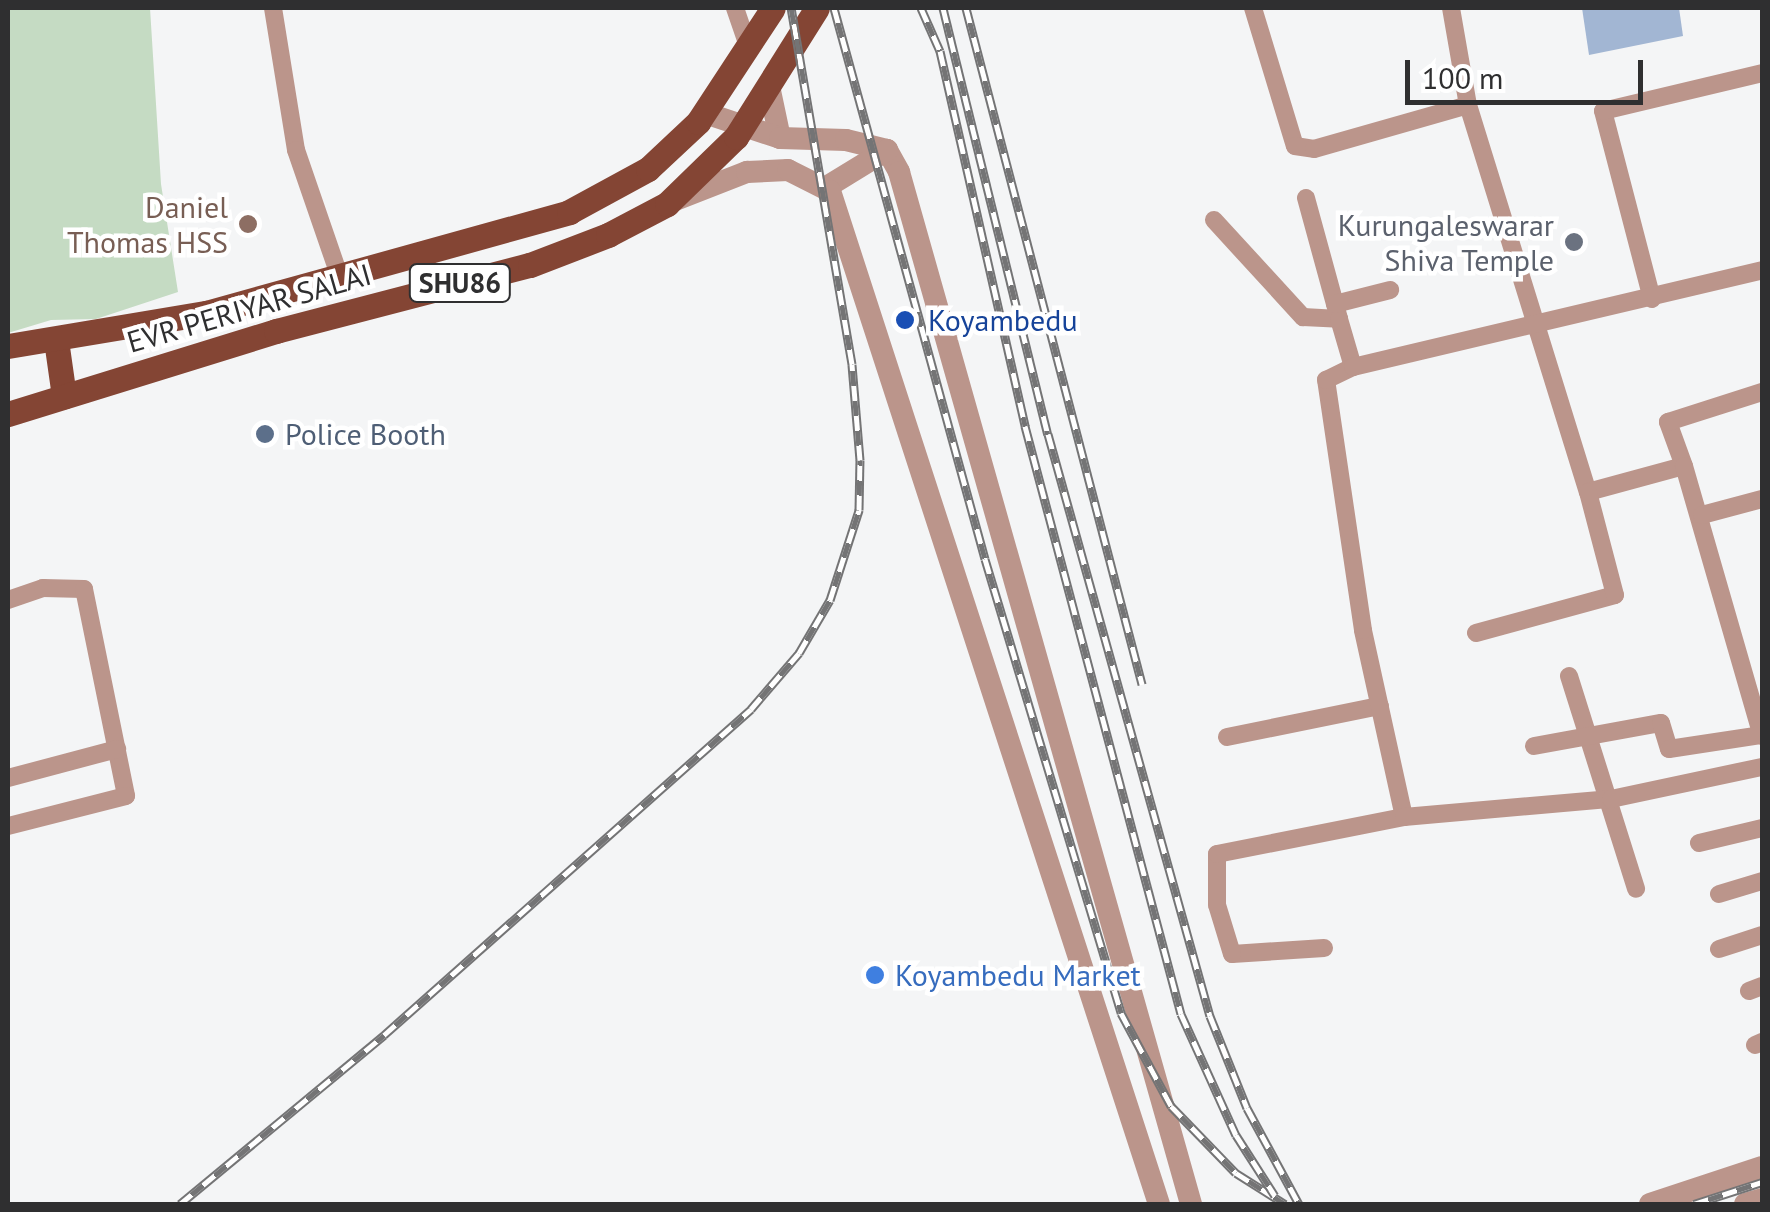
<!DOCTYPE html>
<html>
<head>
<meta charset="utf-8">
<style>
  body { margin:0 }
  #map { position:relative; width:1770px; height:1212px; overflow:hidden; background:#f4f5f6; font-family:"PT Sans",sans-serif }
  div>[style] { position:absolute }
  .green>* { inset:0; background:#c5dbc3 }
  .water>* { inset:0; background:#a2b6d3 }
  .minor>* { height:18px; margin:-9px; padding:0 9px; transform-origin:9px; border-radius:9px; background:#bb958b }
  .tertiary>* { height:22px; margin:-11px; padding:0 11px; transform-origin:11px; border-radius:11px; background:#bb958b }
  .primary>* { height:25px; margin:-12.5px; padding:0 12.5px; transform-origin:12.5px; border-radius:12.5px; background:#844534 }
  .rail>* { height:9px; margin-top:-4.5px; transform-origin:0; background:repeating-linear-gradient(90deg,#fff 0 15px,#747475 0 30px); box-sizing:border-box; border-block:2px solid #747475 }
  .dots>* { width:28px; height:28px; translate:-50% -50%; box-sizing:border-box; border:5px solid #fff; border-radius:50% }
  span { translate:-50% -50%; white-space:nowrap; text-align:center; line-height:1.15; -webkit-text-stroke:9px #fff; paint-order:stroke }
  .shield-label span { padding:2px 8px; background:#fff; border:2px solid; border-radius:8px; -webkit-text-stroke-width:0 }
  .shield-label { font-size:28px; color:#2f2f30; font-weight:700 }
  .education-label { font-size:30px; color:#785e54 }
  .right { translate:-100% -50%; text-align:right }
  .worship-label { font-size:30px; color:#5b616d }
  .street-label { font-size:30px; color:#2f2f30 }
  .transit-label { font-size:30px; color:#164399 }
  .left { translate:0 -50%; text-align:left }
  .service-label { font-size:30px; color:#4e5e75 }
  .shop-label { font-size:30px; color:#366cbe }
  .frame { position:absolute; inset:0; border:10px solid #2f2f30; pointer-events:none }
  .scale { position:absolute; left:1405px; top:60px; width:238px; height:45px; box-sizing:border-box; border:5px solid #2f2f30; border-top:0; padding-left:12px; font-size:30px; line-height:35px; white-space:nowrap; color:#2f2f30; -webkit-text-stroke:8px #fff; paint-order:stroke }
</style>
</head>
<body>
<div id="map">
  <div class="green">
    <i style="clip-path:polygon(8px 8px,150px 8px,161px 184px,178px 292px,96px 319px,51px 320px,8px 333px)"></i>
  </div>
  <div class="water">
    <i style="clip-path:polygon(1582px 8px,1679px 8px,1683px 36px,1589px 55px)"></i>
  </div>
  <div class="minor">
    <i style="left:273px;top:8px;width:144px;rotate:80.8deg"></i>
    <i style="left:296px;top:150px;width:135px;rotate:71deg"></i>
    <i style="left:735px;top:8px;width:43px;rotate:71.1deg"></i>
    <i style="left:1253px;top:8px;width:144px;rotate:73.1deg"></i>
    <i style="left:1295px;top:146px;width:19px;rotate:9deg"></i>
    <i style="left:1314px;top:149px;width:160px;rotate:-15.9deg"></i>
    <i style="left:1451px;top:8px;width:98px;rotate:80.1deg"></i>
    <i style="left:1468px;top:105px;width:405px;rotate:72.8deg"></i>
    <i style="left:1588px;top:492px;width:99px;rotate:-15.2deg"></i>
    <i style="left:1684px;top:466px;width:47px;rotate:-110deg"></i>
    <i style="left:1668px;top:422px;width:99px;rotate:-17.7deg"></i>
    <i style="left:1306px;top:198px;width:125px;rotate:74.7deg"></i>
    <i style="left:1214px;top:220px;width:132px;rotate:47.5deg"></i>
    <i style="left:1303px;top:317px;width:36px;rotate:3deg"></i>
    <i style="left:1339px;top:319px;width:50px;rotate:73.7deg"></i>
    <i style="left:1652px;top:299px;width:194px;rotate:-104.6deg"></i>
    <i style="left:1603px;top:111px;width:163px;rotate:-13.4deg"></i>
    <i style="left:1335px;top:304px;width:57px;rotate:-14.3deg"></i>
    <i style="left:1684px;top:466px;width:281px;rotate:73.9deg"></i>
    <i style="left:1702px;top:515px;width:62px;rotate:-14.9deg"></i>
    <i style="left:8px;top:600px;width:37px;rotate:-19deg"></i>
    <i style="left:43px;top:588px;width:41px;rotate:1.4deg"></i>
    <i style="left:84px;top:589px;width:211px;rotate:78.5deg"></i>
    <i style="left:126px;top:796px;width:122px;rotate:165.7deg"></i>
    <i style="left:1476px;top:633px;width:144px;rotate:-15.3deg"></i>
    <i style="left:1615px;top:595px;width:106px;rotate:-104.7deg"></i>
    <i style="left:1569px;top:676px;width:223px;rotate:72.5deg"></i>
    <i style="left:1227px;top:737px;width:156px;rotate:-11.5deg"></i>
    <i style="left:1534px;top:746px;width:129px;rotate:-10.3deg"></i>
    <i style="left:1661px;top:723px;width:27px;rotate:73deg"></i>
    <i style="left:1669px;top:749px;width:94px;rotate:-8.6deg"></i>
    <i style="left:8px;top:778px;width:113px;rotate:-14.9deg"></i>
    <i style="left:1404px;top:817px;width:191px;rotate:-102.4deg"></i>
    <i style="left:1363px;top:630px;width:253px;rotate:-98.4deg"></i>
    <i style="left:1326px;top:380px;width:30px;rotate:-26deg"></i>
    <i style="left:1353px;top:367px;width:420px;rotate:-13.3deg"></i>
    <i style="left:1699px;top:843px;width:65px;rotate:-13.4deg"></i>
    <i style="left:1719px;top:894px;width:45px;rotate:-16.8deg"></i>
    <i style="left:1324px;top:948px;width:92px;rotate:176.3deg"></i>
    <i style="left:1232px;top:954px;width:51px;rotate:-107deg"></i>
    <i style="left:1217px;top:905px;width:51px;rotate:-90deg"></i>
    <i style="left:1217px;top:854px;width:191px;rotate:-11.2deg"></i>
    <i style="left:1404px;top:817px;width:208px;rotate:-5deg"></i>
    <i style="left:1611px;top:799px;width:154px;rotate:-12deg"></i>
    <i style="left:1719px;top:949px;width:45px;rotate:-18deg"></i>
    <i style="left:1749px;top:991px;width:14px;rotate:-21deg"></i>
    <i style="left:1755px;top:1045px;width:8px;rotate:-23deg"></i>
  </div>
  <div class="tertiary">
    <i style="left:769px;top:86px;width:53px;rotate:78.1deg"></i>
    <i style="left:705px;top:113px;width:79px;rotate:18.4deg"></i>
    <i style="left:780px;top:138px;width:66px;rotate:1.7deg"></i>
    <i style="left:846px;top:140px;width:42px;rotate:13.7deg"></i>
    <i style="left:887px;top:150px;width:25px;rotate:61deg"></i>
    <i style="left:899px;top:172px;width:1073px;rotate:74.2deg"></i>
    <i style="left:825px;top:188px;width:73px;rotate:-31.5deg"></i>
    <i style="left:670px;top:202px;width:83px;rotate:-21.3deg"></i>
    <i style="left:747px;top:172px;width:41px;rotate:-2.8deg"></i>
    <i style="left:788px;top:170px;width:47px;rotate:26.6deg"></i>
    <i style="left:830px;top:191px;width:1065px;rotate:72.01deg"></i>
    <i style="left:1650px;top:1204px;width:118px;rotate:-18.3deg"></i>
    <i style="left:1745px;top:1204px;width:18px;rotate:-16deg"></i>
  </div>
  <div class="primary">
    <i style="left:56px;top:340px;width:57px;rotate:81.9deg"></i>
    <i style="left:8px;top:346px;width:201px;rotate:-9.5deg"></i>
    <i style="left:206px;top:313px;width:377px;rotate:-15.5deg"></i>
    <i style="left:569px;top:212px;width:90px;rotate:-28.6deg"></i>
    <i style="left:648px;top:169px;width:69px;rotate:-43.2deg"></i>
    <i style="left:698px;top:122px;width:136px;rotate:-56.7deg"></i>
    <i style="left:8px;top:414px;width:281px;rotate:-17.2deg"></i>
    <i style="left:276px;top:331px;width:262px;rotate:-14.6deg"></i>
    <i style="left:530px;top:265px;width:84px;rotate:-21deg"></i>
    <i style="left:608px;top:235px;width:67px;rotate:-27.7deg"></i>
    <i style="left:667px;top:204px;width:96px;rotate:-44.2deg"></i>
    <i style="left:736px;top:137px;width:152px;rotate:-57.9deg"></i>
  </div>
  <div class="rail">
    <i style="left:834px;top:8px;width:571px;rotate:74.67deg"></i>
    <i style="left:985px;top:559px;width:474px;rotate:73.3deg"></i>
    <i style="left:1121px;top:1013px;width:106px;rotate:61.7deg"></i>
    <i style="left:1171px;top:1106px;width:93px;rotate:45.9deg"></i>
    <i style="left:1236px;top:1173px;width:58px;rotate:32.3deg"></i>
    <i style="left:921px;top:8px;width:47px;rotate:66.2deg"></i>
    <i style="left:940px;top:51px;width:385px;rotate:77.2deg"></i>
    <i style="left:1025px;top:426px;width:608px;rotate:75.14deg"></i>
    <i style="left:1181px;top:1014px;width:133px;rotate:65.6deg"></i>
    <i style="left:1236px;top:1135px;width:72px;rotate:57.4deg"></i>
    <i style="left:943px;top:8px;width:439px;rotate:76.2deg"></i>
    <i style="left:1048px;top:434px;width:604px;rotate:74.45deg"></i>
    <i style="left:1210px;top:1016px;width:99px;rotate:68.1deg"></i>
    <i style="left:1247px;top:1108px;width:109px;rotate:61.6deg"></i>
    <i style="left:966px;top:8px;width:699px;rotate:75.41deg"></i>
    <i style="left:180px;top:1204px;width:265px;rotate:-39.6deg"></i>
    <i style="left:384px;top:1035px;width:491px;rotate:-41.6deg"></i>
    <i style="left:751px;top:709px;width:74px;rotate:-49.4deg"></i>
    <i style="left:799px;top:653px;width:61px;rotate:-59.7deg"></i>
    <i style="left:830px;top:600px;width:95px;rotate:-72.1deg"></i>
    <i style="left:859px;top:510px;width:50px;rotate:-88.9deg"></i>
    <i style="left:860px;top:460px;width:96px;rotate:-94.8deg"></i>
    <i style="left:852px;top:364px;width:361px;rotate:-99.7deg"></i>
    <i style="left:1694px;top:1204px;width:71px;rotate:-17.9deg"></i>
  </div>
  <div class="dots">
    <i style="left:248px;top:224px;background:#8d6e63"></i>
    <i style="left:1574px;top:242px;background:#6b7280"></i>
    <i style="left:905px;top:320px;background:#1a4fb4"></i>
    <i style="left:265px;top:434px;background:#5c6f8a"></i>
    <i style="left:875px;top:975px;background:#3f7fe0"></i>
  </div>
  <div class="shield-label">
    <span style="left:460px;top:283px">SHU86</span>
  </div>
  <div class="education-label">
    <span class="right" style="left:228px;top:224px">Daniel<br>Thomas HSS</span>
  </div>
  <div class="worship-label">
    <span class="right" style="left:1554px;top:242px">Kurungaleswarar<br>Shiva Temple</span>
  </div>
  <div class="street-label">
    <span style="left:249px;top:308px;rotate:-16deg">EVR PERIYAR SALAI</span>
  </div>
  <div class="transit-label">
    <span class="left" style="left:928px;top:320px">Koyambedu</span>
  </div>
  <div class="service-label">
    <span class="left" style="left:285px;top:434px">Police Booth</span>
  </div>
  <div class="shop-label">
    <span class="left" style="left:895px;top:975px">Koyambedu Market</span>
  </div>
  <div class="frame"></div>
  <div class="scale">100 m</div>
</div>
</body>
</html>
